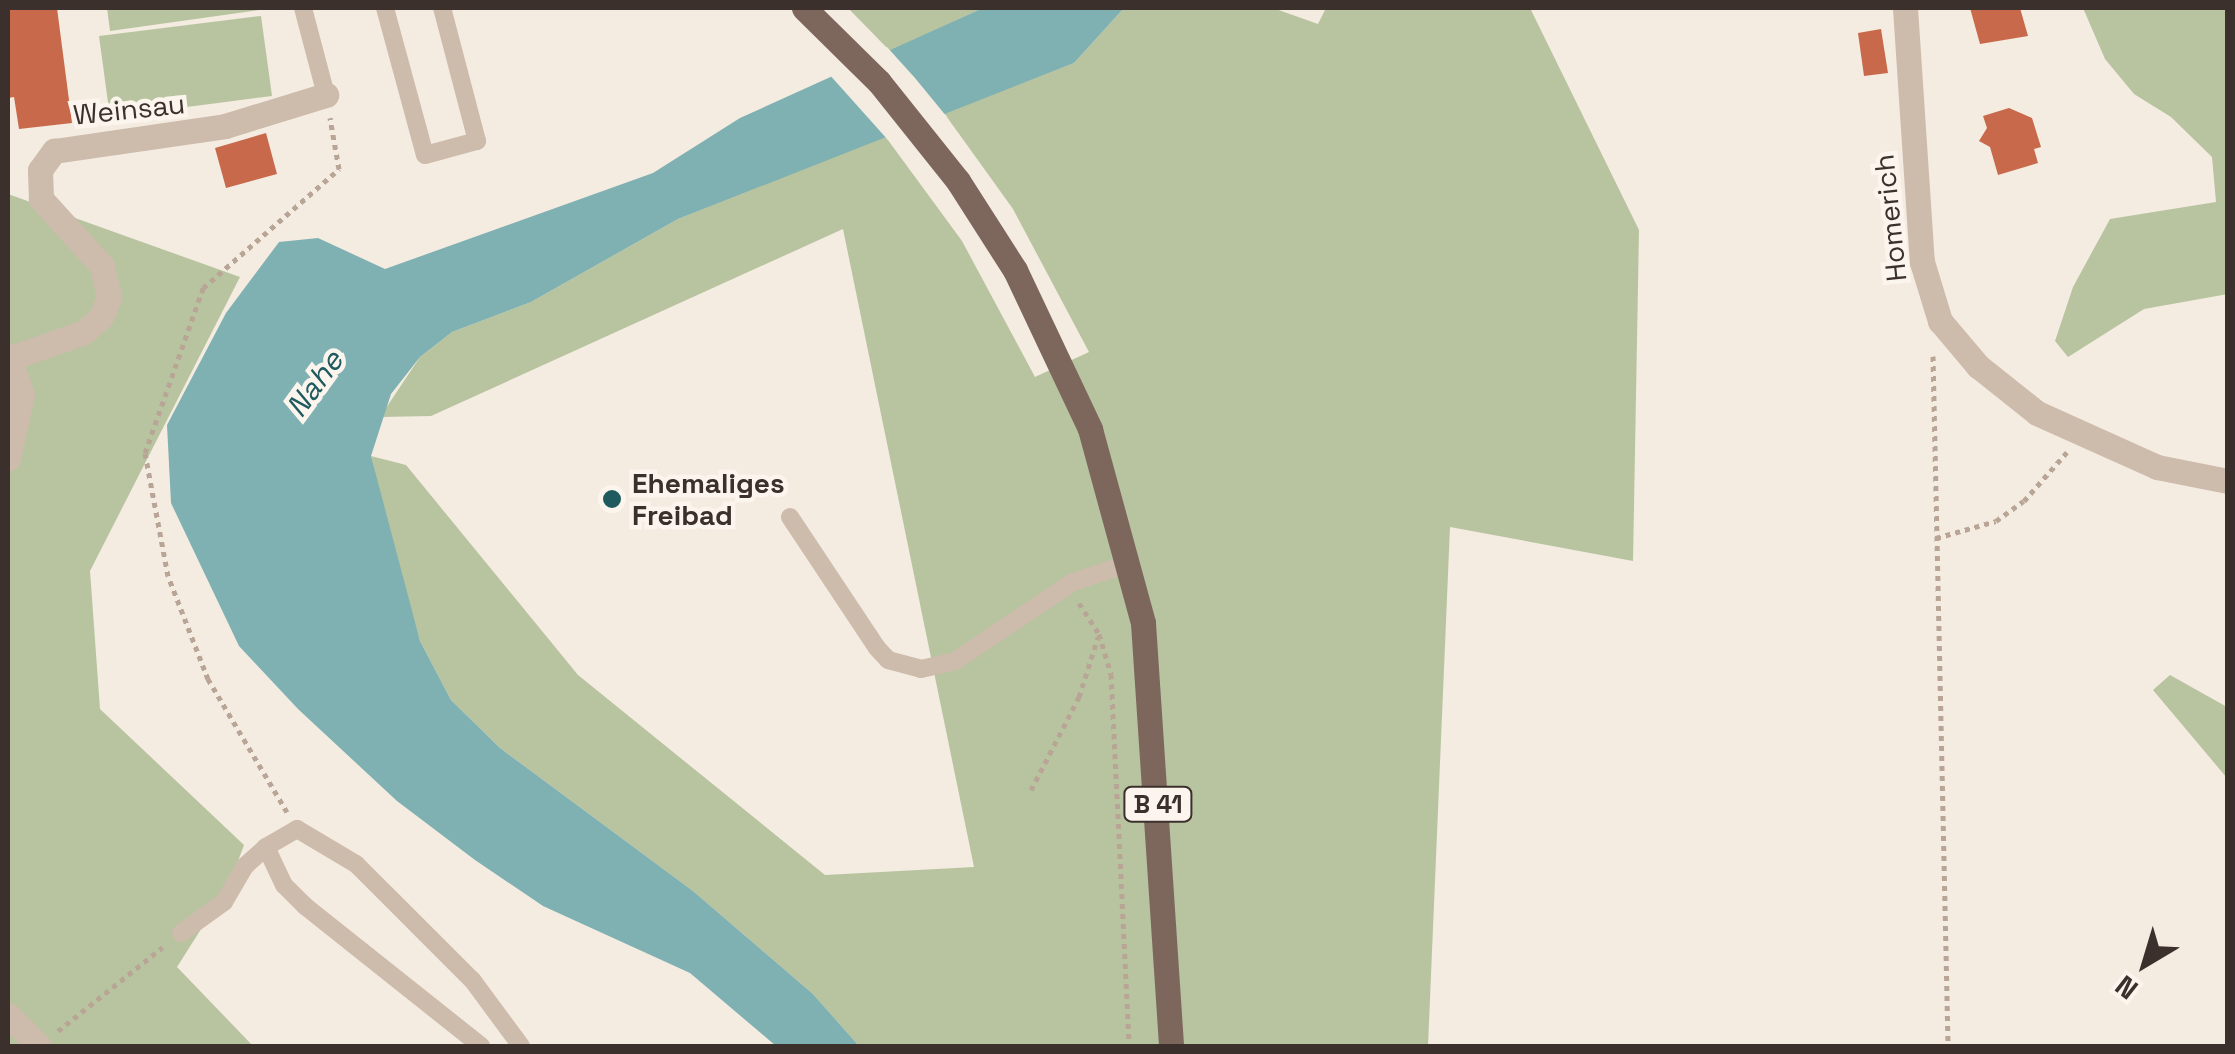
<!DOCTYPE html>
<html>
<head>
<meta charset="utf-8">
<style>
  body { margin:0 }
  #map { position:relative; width:2235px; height:1054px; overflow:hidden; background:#f4ebe1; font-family:"Space Grotesk",sans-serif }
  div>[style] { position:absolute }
  .green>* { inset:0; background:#b8c4a0 }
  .water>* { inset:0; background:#7fb0b2 }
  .pier>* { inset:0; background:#f4ebe1 }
  .building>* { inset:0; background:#c8694b }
  .path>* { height:5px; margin-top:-2.5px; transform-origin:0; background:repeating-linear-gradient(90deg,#b9a596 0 5px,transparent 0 10px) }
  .service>* { height:18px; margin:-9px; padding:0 9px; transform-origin:9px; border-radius:9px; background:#cdbbac }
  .minor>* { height:25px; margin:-12.5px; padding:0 12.5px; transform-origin:12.5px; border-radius:12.5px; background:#cdbbac }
  .primary>* { height:25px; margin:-12.5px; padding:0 12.5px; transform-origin:12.5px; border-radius:12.5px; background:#7d675c }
  .dots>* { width:28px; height:28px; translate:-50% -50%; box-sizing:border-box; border:5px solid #fbf5ee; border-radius:50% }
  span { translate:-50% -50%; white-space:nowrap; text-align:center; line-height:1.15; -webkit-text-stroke:9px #fbf5ee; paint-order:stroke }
  .shield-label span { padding:2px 8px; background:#fbf5ee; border:2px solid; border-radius:8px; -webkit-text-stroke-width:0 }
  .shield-label { font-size:25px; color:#3b302b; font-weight:700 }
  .street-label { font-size:28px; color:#3b302b }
  .poi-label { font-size:28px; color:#3b302b; font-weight:700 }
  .left { translate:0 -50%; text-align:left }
  .water-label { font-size:30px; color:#1f5a5e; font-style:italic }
  .frame { position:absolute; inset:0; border:10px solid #3b302b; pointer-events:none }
  .north { position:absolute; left:2095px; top:914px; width:100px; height:100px; -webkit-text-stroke:8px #fbf5ee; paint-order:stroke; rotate:218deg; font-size:28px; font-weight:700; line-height:40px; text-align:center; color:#3b302b }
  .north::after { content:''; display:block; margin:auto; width:35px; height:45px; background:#3b302b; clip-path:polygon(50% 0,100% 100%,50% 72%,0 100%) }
</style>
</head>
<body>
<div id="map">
  <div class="green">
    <i style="clip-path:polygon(107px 8px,259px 8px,259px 10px,110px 31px)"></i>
    <i style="clip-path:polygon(848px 8px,983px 8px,890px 51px)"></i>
    <i style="clip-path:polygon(1124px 8px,1273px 8px,1318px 24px,1326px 8px,1530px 8px,1639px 230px,1633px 561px,1450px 527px,1428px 1046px,859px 1046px,813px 994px,693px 891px,500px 748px,451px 700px,420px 641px,394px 555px,371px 456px,406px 465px,578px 675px,825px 875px,974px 867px,843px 229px,431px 416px,380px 417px,420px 357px,452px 332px,531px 302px,678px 219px,885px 136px,962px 241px,1035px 377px,1089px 352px,1013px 209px,944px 113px,1074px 63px)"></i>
    <i style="clip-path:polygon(2083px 8px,2227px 8px,2228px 294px,2144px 309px,2068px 357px,2055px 341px,2073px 287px,2110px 219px,2216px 202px,2212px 157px,2171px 117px,2134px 94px,2105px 59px)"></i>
    <i style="clip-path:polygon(261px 16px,272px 96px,110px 117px,99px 36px)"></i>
    <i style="clip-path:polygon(8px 194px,240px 277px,90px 571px,100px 709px,244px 845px,229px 885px,177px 967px,253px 1046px,8px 1046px)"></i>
    <i style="clip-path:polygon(2170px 675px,2227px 707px,2227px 778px,2153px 690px)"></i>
  </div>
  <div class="water">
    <i style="clip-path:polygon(983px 8px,1124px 8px,1074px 63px,678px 219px,531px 302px,452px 332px,420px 357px,391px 394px,371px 456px,420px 641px,451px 700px,500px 748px,693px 891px,813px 994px,859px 1046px,776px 1046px,690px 973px,543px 906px,475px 860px,397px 801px,298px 709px,239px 646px,171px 503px,167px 425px,226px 313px,279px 242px,318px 238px,385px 269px,653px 173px,740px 118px)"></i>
  </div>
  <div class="pier">
    <i style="clip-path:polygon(887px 47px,915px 78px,947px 117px,888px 140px,828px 73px)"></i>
  </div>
  <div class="building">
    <i style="clip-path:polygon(8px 8px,57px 8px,72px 123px,19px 129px,14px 97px,8px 98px)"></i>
    <i style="clip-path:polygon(1970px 8px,2020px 8px,2028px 36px,1980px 44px)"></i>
    <i style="clip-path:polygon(1881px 29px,1888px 73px,1864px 76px,1858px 33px)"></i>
    <i style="clip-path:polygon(2009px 108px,2032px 118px,2041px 147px,2034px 149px,2038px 163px,1998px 175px,1990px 147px,1979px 141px,1987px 128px,1983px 116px)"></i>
    <i style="clip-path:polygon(266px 133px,277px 174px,226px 188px,215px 148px)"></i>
  </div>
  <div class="path">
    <i style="left:1933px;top:356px;width:690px;rotate:88.75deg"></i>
    <i style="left:1936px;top:538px;width:62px;rotate:-15.8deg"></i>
    <i style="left:1996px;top:521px;width:34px;rotate:-36deg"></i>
    <i style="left:2024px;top:501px;width:65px;rotate:-48.7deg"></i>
    <i style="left:1079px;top:603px;width:37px;rotate:57deg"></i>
    <i style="left:1099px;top:634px;width:42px;rotate:73.3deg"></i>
    <i style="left:1111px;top:674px;width:372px;rotate:87.2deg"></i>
    <i style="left:1031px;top:790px;width:105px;rotate:-62.7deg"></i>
    <i style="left:1079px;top:697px;width:63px;rotate:-72.4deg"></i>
    <i style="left:287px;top:812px;width:155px;rotate:-120.7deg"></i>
    <i style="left:208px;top:679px;width:110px;rotate:-111.2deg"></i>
    <i style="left:168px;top:576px;width:125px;rotate:-100.6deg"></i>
    <i style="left:145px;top:453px;width:175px;rotate:-70.6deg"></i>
    <i style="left:203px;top:288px;width:181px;rotate:-41.2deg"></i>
    <i style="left:339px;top:169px;width:52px;rotate:-100deg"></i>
    <i style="left:58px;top:1031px;width:134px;rotate:-38.7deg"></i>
  </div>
  <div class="service">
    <i style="left:303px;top:8px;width:90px;rotate:75.2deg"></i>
    <i style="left:385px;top:8px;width:152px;rotate:74.8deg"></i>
    <i style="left:425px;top:155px;width:54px;rotate:-15.1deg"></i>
    <i style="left:477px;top:141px;width:138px;rotate:-104.7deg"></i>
    <i style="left:790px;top:517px;width:157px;rotate:56.4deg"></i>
    <i style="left:877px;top:648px;width:16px;rotate:47deg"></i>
    <i style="left:888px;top:660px;width:34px;rotate:15deg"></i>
    <i style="left:921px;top:669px;width:35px;rotate:-13deg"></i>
    <i style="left:955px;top:661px;width:142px;rotate:-33.8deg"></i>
    <i style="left:1073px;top:582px;width:60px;rotate:-18.4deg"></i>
    <i style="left:266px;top:847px;width:42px;rotate:64.7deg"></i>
    <i style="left:284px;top:885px;width:30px;rotate:45deg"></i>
    <i style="left:305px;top:906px;width:225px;rotate:38.5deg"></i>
    <i style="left:181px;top:933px;width:53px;rotate:-35.8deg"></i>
    <i style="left:224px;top:902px;width:42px;rotate:-59.7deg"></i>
    <i style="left:245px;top:866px;width:28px;rotate:-42deg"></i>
    <i style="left:266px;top:847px;width:36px;rotate:-30deg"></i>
    <i style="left:297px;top:829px;width:69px;rotate:30.7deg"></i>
    <i style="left:356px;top:864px;width:165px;rotate:45deg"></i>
    <i style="left:473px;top:981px;width:81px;rotate:53.6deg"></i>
  </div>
  <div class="minor">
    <i style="left:1905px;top:8px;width:255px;rotate:86.2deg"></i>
    <i style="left:1922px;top:262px;width:62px;rotate:73deg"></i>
    <i style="left:1940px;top:321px;width:59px;rotate:49.8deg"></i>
    <i style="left:1978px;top:366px;width:75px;rotate:38.5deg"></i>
    <i style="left:2037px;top:413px;width:132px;rotate:24.2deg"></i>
    <i style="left:2157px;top:467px;width:72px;rotate:11.2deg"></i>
    <i style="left:8px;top:355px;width:42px;rotate:70.7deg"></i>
    <i style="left:22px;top:395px;width:65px;rotate:102.5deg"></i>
    <i style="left:11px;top:358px;width:77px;rotate:-19.6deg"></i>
    <i style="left:84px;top:332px;width:23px;rotate:-41deg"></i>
    <i style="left:101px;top:317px;width:22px;rotate:-68deg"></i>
    <i style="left:109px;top:297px;width:32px;rotate:-103deg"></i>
    <i style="left:102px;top:266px;width:91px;rotate:-132.3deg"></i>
    <i style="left:41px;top:199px;width:29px;rotate:-92deg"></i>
    <i style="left:40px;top:170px;width:24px;rotate:-54deg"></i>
    <i style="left:54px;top:151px;width:173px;rotate:-8.3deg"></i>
    <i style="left:225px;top:126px;width:106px;rotate:-17.1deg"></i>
    <i style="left:8px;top:1015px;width:44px;rotate:45deg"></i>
  </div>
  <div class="primary">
    <i style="left:804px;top:8px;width:105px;rotate:44.6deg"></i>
    <i style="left:879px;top:82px;width:127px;rotate:51.4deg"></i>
    <i style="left:958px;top:181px;width:106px;rotate:57.4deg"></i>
    <i style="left:1015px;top:270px;width:176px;rotate:64.7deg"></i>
    <i style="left:1090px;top:429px;width:201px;rotate:74.7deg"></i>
    <i style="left:1143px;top:623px;width:424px;rotate:86.2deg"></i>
  </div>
  <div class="dots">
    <i style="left:612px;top:499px;background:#1f5a5e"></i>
  </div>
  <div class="shield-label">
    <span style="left:1158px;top:804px">B 41</span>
  </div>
  <div class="street-label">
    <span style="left:129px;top:109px;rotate:-6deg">Weinsau</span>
    <span style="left:1890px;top:218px;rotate:-96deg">Homerich</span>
  </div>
  <div class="poi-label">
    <span class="left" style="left:632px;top:499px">Ehemaliges<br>Freibad</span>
  </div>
  <div class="water-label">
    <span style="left:315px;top:384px;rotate:-54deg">Nahe</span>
  </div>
  <div class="frame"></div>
  <div class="north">N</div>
</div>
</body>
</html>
